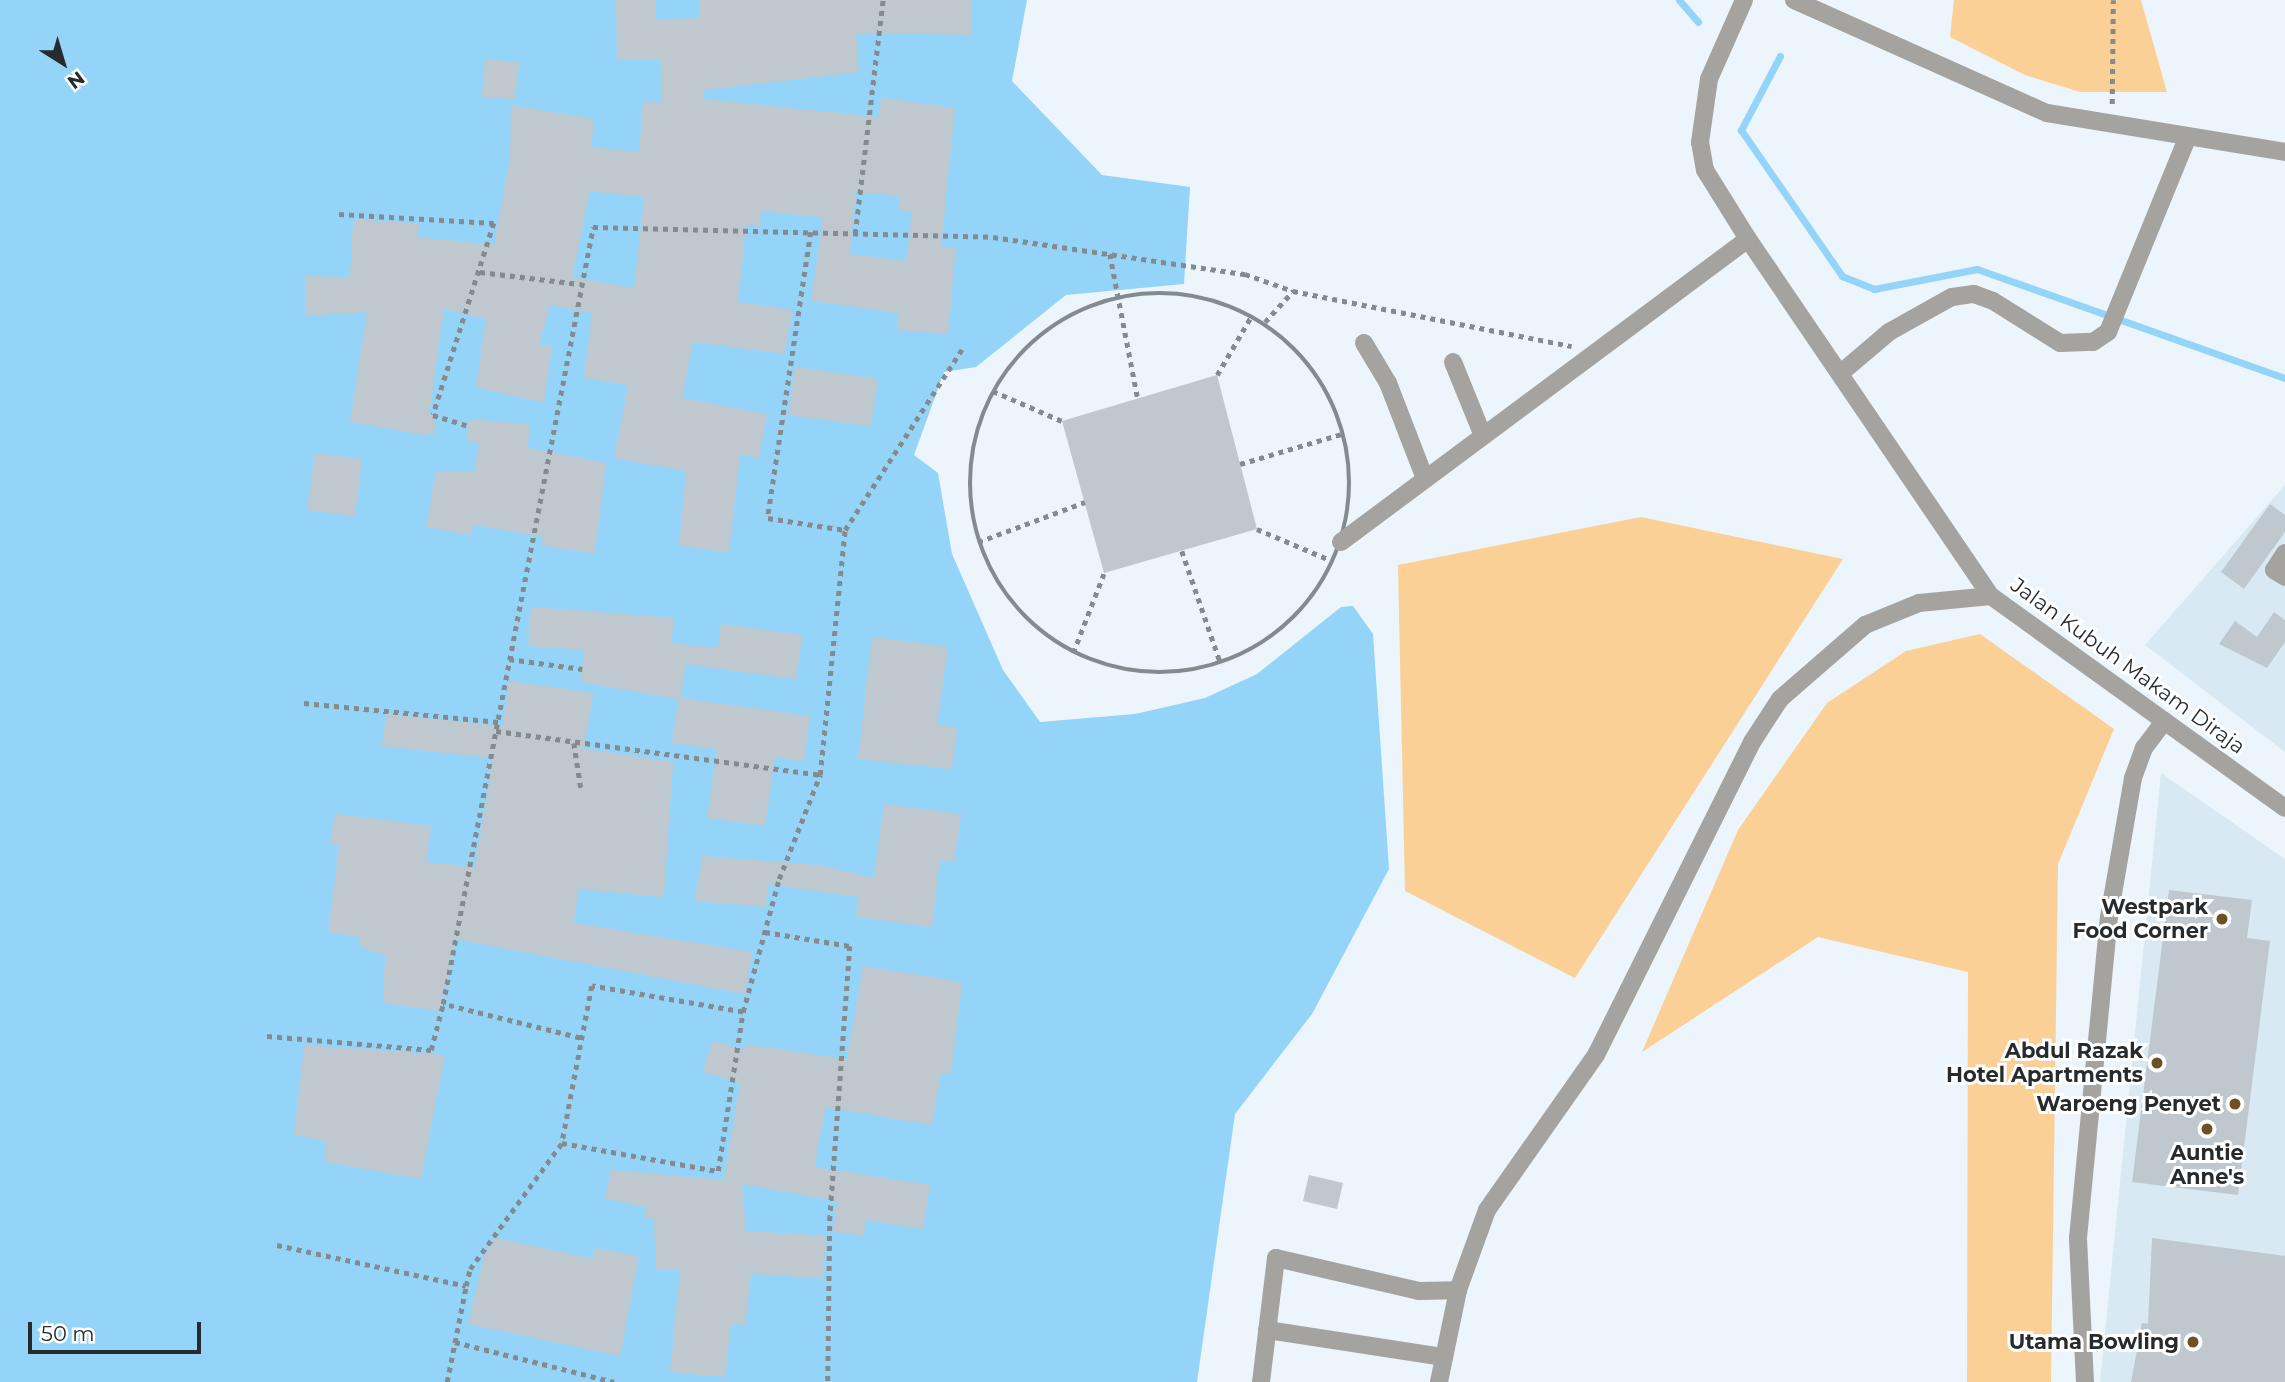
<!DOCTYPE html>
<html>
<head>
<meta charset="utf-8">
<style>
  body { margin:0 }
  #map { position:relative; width:2285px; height:1382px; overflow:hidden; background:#ebf5fb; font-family:Montserrat,sans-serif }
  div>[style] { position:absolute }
  .built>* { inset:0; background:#d8e9f4 }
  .green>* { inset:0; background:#fad097 }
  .water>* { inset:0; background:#94d4f8 }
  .stream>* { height:7px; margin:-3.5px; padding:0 3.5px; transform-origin:3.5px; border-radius:3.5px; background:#94d4f8 }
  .building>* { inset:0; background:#bec8ce }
  .path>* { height:4.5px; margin-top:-2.25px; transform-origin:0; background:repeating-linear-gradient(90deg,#848b8f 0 5px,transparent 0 10px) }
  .path>.ring { margin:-2.25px; padding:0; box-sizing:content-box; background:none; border:4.5px solid #848b8f; border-radius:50% }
  .minor>* { height:18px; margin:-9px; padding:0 9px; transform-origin:9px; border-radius:9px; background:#a5a39f }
  .dots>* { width:19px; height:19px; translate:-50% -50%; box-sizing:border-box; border:4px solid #fff; border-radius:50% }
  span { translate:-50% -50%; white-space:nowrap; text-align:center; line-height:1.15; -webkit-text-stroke:6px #fff; paint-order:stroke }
  .street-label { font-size:21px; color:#272b2d }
  .poi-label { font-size:21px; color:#272b2d; font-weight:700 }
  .right { translate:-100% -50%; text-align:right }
  .north { position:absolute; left:28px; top:28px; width:70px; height:70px; -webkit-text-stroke:5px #fff; paint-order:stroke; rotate:143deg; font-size:19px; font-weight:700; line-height:28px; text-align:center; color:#272b2d }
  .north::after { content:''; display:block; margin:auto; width:24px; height:32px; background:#272b2d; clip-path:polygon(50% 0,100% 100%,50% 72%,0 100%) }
  .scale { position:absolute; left:28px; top:1322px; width:173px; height:32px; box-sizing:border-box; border:4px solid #272b2d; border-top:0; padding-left:9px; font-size:21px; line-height:24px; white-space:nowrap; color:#272b2d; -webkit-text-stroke:5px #fff; paint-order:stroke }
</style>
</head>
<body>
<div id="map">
  <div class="built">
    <i style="clip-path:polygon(2285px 485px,2285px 752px,2145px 645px)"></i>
    <i style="clip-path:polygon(2161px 773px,2285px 859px,2285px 1382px,2100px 1382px)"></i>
  </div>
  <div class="green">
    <i style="clip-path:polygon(1954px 0,2141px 0,2167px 92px,2080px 92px,2025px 75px,1950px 37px)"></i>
    <i style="clip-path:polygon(1641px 517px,1843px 559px,1575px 978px,1405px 891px,1398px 565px)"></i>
    <i style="clip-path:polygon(1980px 634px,2114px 729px,2058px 864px,2051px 1382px,1967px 1382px,1968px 972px,1818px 937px,1642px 1052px,1738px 830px,1827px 703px,1906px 651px)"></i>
  </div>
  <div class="water">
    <i style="clip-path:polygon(0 0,1027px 0,1012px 81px,1102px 175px,1190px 187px,1184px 284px,1066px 295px,976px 367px,944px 372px,914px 455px,938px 473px,952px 554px,1003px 670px,1040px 722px,1135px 714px,1205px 698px,1257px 674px,1341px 607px,1353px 606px,1373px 634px,1389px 869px,1312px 1014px,1235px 1114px,1197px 1382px,0 1382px)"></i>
  </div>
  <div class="stream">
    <i style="left:1679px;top:0;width:29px;rotate:49deg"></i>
    <i style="left:1780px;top:56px;width:84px;rotate:117.8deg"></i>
    <i style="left:1741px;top:130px;width:178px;rotate:55.3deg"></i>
    <i style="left:1842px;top:276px;width:35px;rotate:22deg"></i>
    <i style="left:1874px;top:289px;width:105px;rotate:-11deg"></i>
    <i style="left:1977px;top:269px;width:327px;rotate:19.5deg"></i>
  </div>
  <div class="building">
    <i style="clip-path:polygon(evenodd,616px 0,655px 0,656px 20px,700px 18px,699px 0,972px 0,971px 35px,856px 33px,859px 72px,704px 90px,704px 99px,879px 117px,881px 98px,955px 108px,941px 247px,956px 248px,948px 334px,897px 330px,899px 313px,811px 301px,823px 217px,761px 211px,760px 227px,746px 225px,738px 302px,792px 310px,785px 354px,693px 342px,682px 398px,767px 414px,759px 458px,740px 454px,729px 552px,679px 546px,686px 471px,614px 458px,628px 385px,584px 378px,592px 313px,550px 305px,539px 345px,552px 345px,544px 401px,536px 401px,476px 387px,486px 319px,444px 309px,429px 414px,437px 416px,434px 433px,426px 435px,350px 422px,367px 312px,305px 316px,305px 276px,350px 277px,353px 219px,419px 224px,418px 237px,494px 245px,510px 158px,511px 105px,594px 119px,591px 147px,639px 152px,643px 101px,662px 103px,661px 60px,617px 60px,616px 0,590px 191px,644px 197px,634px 288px,572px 277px,590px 191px,616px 0,856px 192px,900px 196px,899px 211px,912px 212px,906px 261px,850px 254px,856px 192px)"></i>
    <i style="clip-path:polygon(485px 59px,519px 62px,515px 99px,482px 97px)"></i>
    <i style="clip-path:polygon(795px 367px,878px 379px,871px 426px,788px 415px)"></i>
    <i style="clip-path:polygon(1217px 375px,1257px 529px,1104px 573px,1062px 421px)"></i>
    <i style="clip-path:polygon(469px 419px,529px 424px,528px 448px,606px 463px,595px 553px,542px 546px,543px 537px,473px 525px,471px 535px,426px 527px,436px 471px,475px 472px,479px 443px,467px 441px)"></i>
    <i style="clip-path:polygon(315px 453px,362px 459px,355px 517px,307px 510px)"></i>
    <i style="clip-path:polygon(2270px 504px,2285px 515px,2285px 532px,2244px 589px,2221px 572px)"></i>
    <i style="clip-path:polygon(531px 607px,674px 618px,671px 643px,718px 648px,721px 624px,802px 635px,796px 679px,685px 664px,681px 698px,810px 716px,804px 761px,775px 757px,765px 826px,707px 818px,717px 749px,672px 743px,678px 699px,581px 682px,584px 650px,528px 646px)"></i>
    <i style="clip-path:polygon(2274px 612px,2285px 620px,2285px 642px,2267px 668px,2219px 644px,2235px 621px,2257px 637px)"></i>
    <i style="clip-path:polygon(872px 637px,948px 647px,937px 725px,957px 727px,952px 769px,858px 759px)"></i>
    <i style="clip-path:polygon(509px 681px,593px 693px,584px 749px,673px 762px,664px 897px,579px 889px,574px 923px,752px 952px,745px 994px,455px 939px,441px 1011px,383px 1003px,385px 956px,360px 946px,360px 937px,328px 932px,339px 846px,330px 845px,335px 814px,431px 826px,426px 862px,475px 867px,493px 758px,382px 746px,386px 714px,503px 726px)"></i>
    <i style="clip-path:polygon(884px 804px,961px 814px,954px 862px,940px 860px,932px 927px,856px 917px,859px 897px,768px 884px,766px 907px,695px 901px,702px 856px,819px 865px,874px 878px)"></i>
    <i style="clip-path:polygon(2169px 890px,2252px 900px,2247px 938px,2270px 941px,2238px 1195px,2132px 1182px)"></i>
    <i style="clip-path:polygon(863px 966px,962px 982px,951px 1074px,941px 1073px,932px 1125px,826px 1107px,818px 1145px,815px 1167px,930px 1185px,923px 1229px,865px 1220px,864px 1236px,833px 1232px,837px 1201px,742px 1184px,746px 1231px,826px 1236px,823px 1278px,751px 1274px,745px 1325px,731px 1323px,725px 1377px,670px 1372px,680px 1270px,656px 1270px,654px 1219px,645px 1218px,646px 1207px,605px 1199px,611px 1170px,724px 1180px,740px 1083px,703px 1072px,712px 1041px,745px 1050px,746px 1044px,847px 1059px)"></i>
    <i style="clip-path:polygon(304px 1045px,445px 1055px,421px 1179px,326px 1162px,326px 1141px,294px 1135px)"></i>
    <i style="clip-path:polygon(1309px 1175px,1343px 1183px,1337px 1209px,1303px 1201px)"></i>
    <i style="clip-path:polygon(496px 1238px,593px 1259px,595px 1248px,639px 1256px,620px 1356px,468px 1324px,485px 1254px)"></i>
    <i style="clip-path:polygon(2152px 1238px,2285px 1256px,2285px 1382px,2131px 1382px,2142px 1323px,2148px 1324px)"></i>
  </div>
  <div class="path">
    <i style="left:2112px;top:104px;width:104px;rotate:-89.4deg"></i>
    <i style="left:339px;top:214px;width:155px;rotate:3.3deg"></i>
    <i style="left:494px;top:223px;width:201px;rotate:107.6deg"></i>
    <i style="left:433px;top:415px;width:38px;rotate:17deg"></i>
    <i style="left:811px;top:232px;width:289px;rotate:98.6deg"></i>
    <i style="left:768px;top:518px;width:78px;rotate:8.9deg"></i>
    <i style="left:845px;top:530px;width:219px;rotate:-57.1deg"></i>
    <i style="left:855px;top:234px;width:236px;rotate:-83.2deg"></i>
    <i style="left:1110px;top:254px;width:148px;rotate:79.1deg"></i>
    <i style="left:480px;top:272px;width:100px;rotate:6.9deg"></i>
    <i class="ring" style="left:970px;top:293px;width:375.5px;height:375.5px"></i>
    <i style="left:1265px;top:322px;width:42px;rotate:-47.9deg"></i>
    <i style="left:1217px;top:375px;width:69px;rotate:-59.7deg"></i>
    <i style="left:993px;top:391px;width:75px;rotate:23.5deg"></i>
    <i style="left:1240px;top:464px;width:109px;rotate:-16.4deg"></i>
    <i style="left:1257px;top:529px;width:79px;rotate:23deg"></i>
    <i style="left:978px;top:542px;width:114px;rotate:-20.5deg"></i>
    <i style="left:1182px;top:551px;width:120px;rotate:71deg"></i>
    <i style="left:1073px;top:653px;width:86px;rotate:-68.8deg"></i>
    <i style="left:509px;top:659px;width:74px;rotate:7.8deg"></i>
    <i style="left:304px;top:703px;width:195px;rotate:5.6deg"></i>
    <i style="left:496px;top:731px;width:327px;rotate:7.7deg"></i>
    <i style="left:574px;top:743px;width:46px;rotate:81.2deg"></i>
    <i style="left:765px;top:932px;width:86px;rotate:9.4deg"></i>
    <i style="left:850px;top:946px;width:271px;rotate:94.2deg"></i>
    <i style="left:830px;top:1216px;width:166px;rotate:90.7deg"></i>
    <i style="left:743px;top:1012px;width:153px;rotate:-170.2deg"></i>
    <i style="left:592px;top:986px;width:160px;rotate:100.8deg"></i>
    <i style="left:562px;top:1143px;width:158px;rotate:10.2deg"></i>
    <i style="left:718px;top:1171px;width:161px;rotate:-81.1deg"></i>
    <i style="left:743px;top:1012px;width:138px;rotate:-74.9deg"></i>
    <i style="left:779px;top:879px;width:112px;rotate:-68.5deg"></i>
    <i style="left:820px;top:775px;width:246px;rotate:-84.2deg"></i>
    <i style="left:267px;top:1036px;width:165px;rotate:4.9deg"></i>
    <i style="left:431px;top:1050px;width:48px;rotate:-75.4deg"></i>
    <i style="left:580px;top:1038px;width:141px;rotate:-166.1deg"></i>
    <i style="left:443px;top:1004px;width:791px;rotate:-79.07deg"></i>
    <i style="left:593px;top:227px;width:400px;rotate:1.4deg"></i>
    <i style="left:993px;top:237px;width:255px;rotate:8.4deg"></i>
    <i style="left:1245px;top:274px;width:51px;rotate:19.5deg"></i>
    <i style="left:1293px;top:291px;width:284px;rotate:11.2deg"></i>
    <i style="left:277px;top:1245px;width:193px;rotate:12.2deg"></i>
    <i style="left:466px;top:1286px;width:17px;rotate:-77deg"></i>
    <i style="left:470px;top:1269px;width:156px;rotate:-53.9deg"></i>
    <i style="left:455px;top:1342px;width:164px;rotate:14.1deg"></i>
    <i style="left:447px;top:1382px;width:98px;rotate:-78.8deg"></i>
  </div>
  <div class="minor">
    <i style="left:1744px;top:0;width:86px;rotate:113.9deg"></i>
    <i style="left:1709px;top:79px;width:64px;rotate:98.1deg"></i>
    <i style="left:1700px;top:142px;width:28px;rotate:80deg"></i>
    <i style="left:1705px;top:170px;width:81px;rotate:58.1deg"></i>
    <i style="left:1748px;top:239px;width:432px;rotate:55.8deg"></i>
    <i style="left:1991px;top:596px;width:362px;rotate:35.8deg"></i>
    <i style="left:1794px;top:0;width:277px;rotate:24.1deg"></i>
    <i style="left:2047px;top:113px;width:241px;rotate:9.3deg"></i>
    <i style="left:1364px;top:343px;width:47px;rotate:59deg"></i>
    <i style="left:1388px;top:383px;width:103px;rotate:68.9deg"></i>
    <i style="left:1453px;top:362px;width:80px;rotate:67.9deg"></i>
    <i style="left:1842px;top:372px;width:62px;rotate:-40.4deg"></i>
    <i style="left:1889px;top:332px;width:72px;rotate:-29.1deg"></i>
    <i style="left:1952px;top:297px;width:22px;rotate:-8deg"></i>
    <i style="left:1974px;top:294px;width:20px;rotate:20deg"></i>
    <i style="left:1993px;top:301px;width:79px;rotate:32.1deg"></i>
    <i style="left:2060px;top:343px;width:33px;rotate:-2deg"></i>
    <i style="left:2093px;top:342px;width:18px;rotate:-34deg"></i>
    <i style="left:2108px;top:332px;width:209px;rotate:-67.8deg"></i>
    <i style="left:1341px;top:542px;width:507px;rotate:-36.67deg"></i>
    <i style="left:2285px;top:553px;width:20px;rotate:123deg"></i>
    <i style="left:2274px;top:570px;width:13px;rotate:32deg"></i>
    <i style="left:1267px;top:1330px;width:179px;rotate:8.7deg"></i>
    <i style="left:1261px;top:1382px;width:125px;rotate:-83.1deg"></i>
    <i style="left:1276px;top:1258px;width:147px;rotate:13deg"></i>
    <i style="left:1419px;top:1291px;width:39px;rotate:-1deg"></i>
    <i style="left:1439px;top:1382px;width:94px;rotate:-78.3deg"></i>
    <i style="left:1458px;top:1290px;width:85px;rotate:-70.1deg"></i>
    <i style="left:1487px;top:1210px;width:189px;rotate:-54.9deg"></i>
    <i style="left:1596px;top:1055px;width:350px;rotate:-63.5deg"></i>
    <i style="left:1752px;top:742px;width:51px;rotate:-56.9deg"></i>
    <i style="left:1780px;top:699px;width:113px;rotate:-41deg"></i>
    <i style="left:1865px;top:625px;width:58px;rotate:-22.2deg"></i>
    <i style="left:1919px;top:603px;width:72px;rotate:-5.6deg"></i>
    <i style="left:2085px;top:1382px;width:144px;rotate:-92.8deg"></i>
    <i style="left:2078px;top:1238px;width:322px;rotate:-84.5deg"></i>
    <i style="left:2109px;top:917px;width:141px;rotate:-80.2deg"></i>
    <i style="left:2133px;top:778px;width:32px;rotate:-70deg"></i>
    <i style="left:2144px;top:748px;width:34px;rotate:-53deg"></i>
  </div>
  <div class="dots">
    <i style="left:2222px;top:919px;background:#6e5024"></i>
    <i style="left:2157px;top:1063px;background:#6e5024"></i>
    <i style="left:2235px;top:1104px;background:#6e5024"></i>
    <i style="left:2207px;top:1129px;background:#6e5024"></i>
    <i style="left:2193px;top:1342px;background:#6e5024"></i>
  </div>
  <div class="street-label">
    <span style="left:2128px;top:666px;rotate:36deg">Jalan Kubuh Makam Diraja</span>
  </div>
  <div class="poi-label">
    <span class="right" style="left:2208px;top:919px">Westpark<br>Food Corner</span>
    <span class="right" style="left:2143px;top:1063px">Abdul Razak<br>Hotel Apartments</span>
    <span class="right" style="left:2221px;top:1104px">Waroeng Penyet</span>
    <span style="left:2207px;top:1165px">Auntie<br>Anne's</span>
    <span class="right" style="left:2179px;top:1342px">Utama Bowling</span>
  </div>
  <div class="north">N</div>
  <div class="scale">50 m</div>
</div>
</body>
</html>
